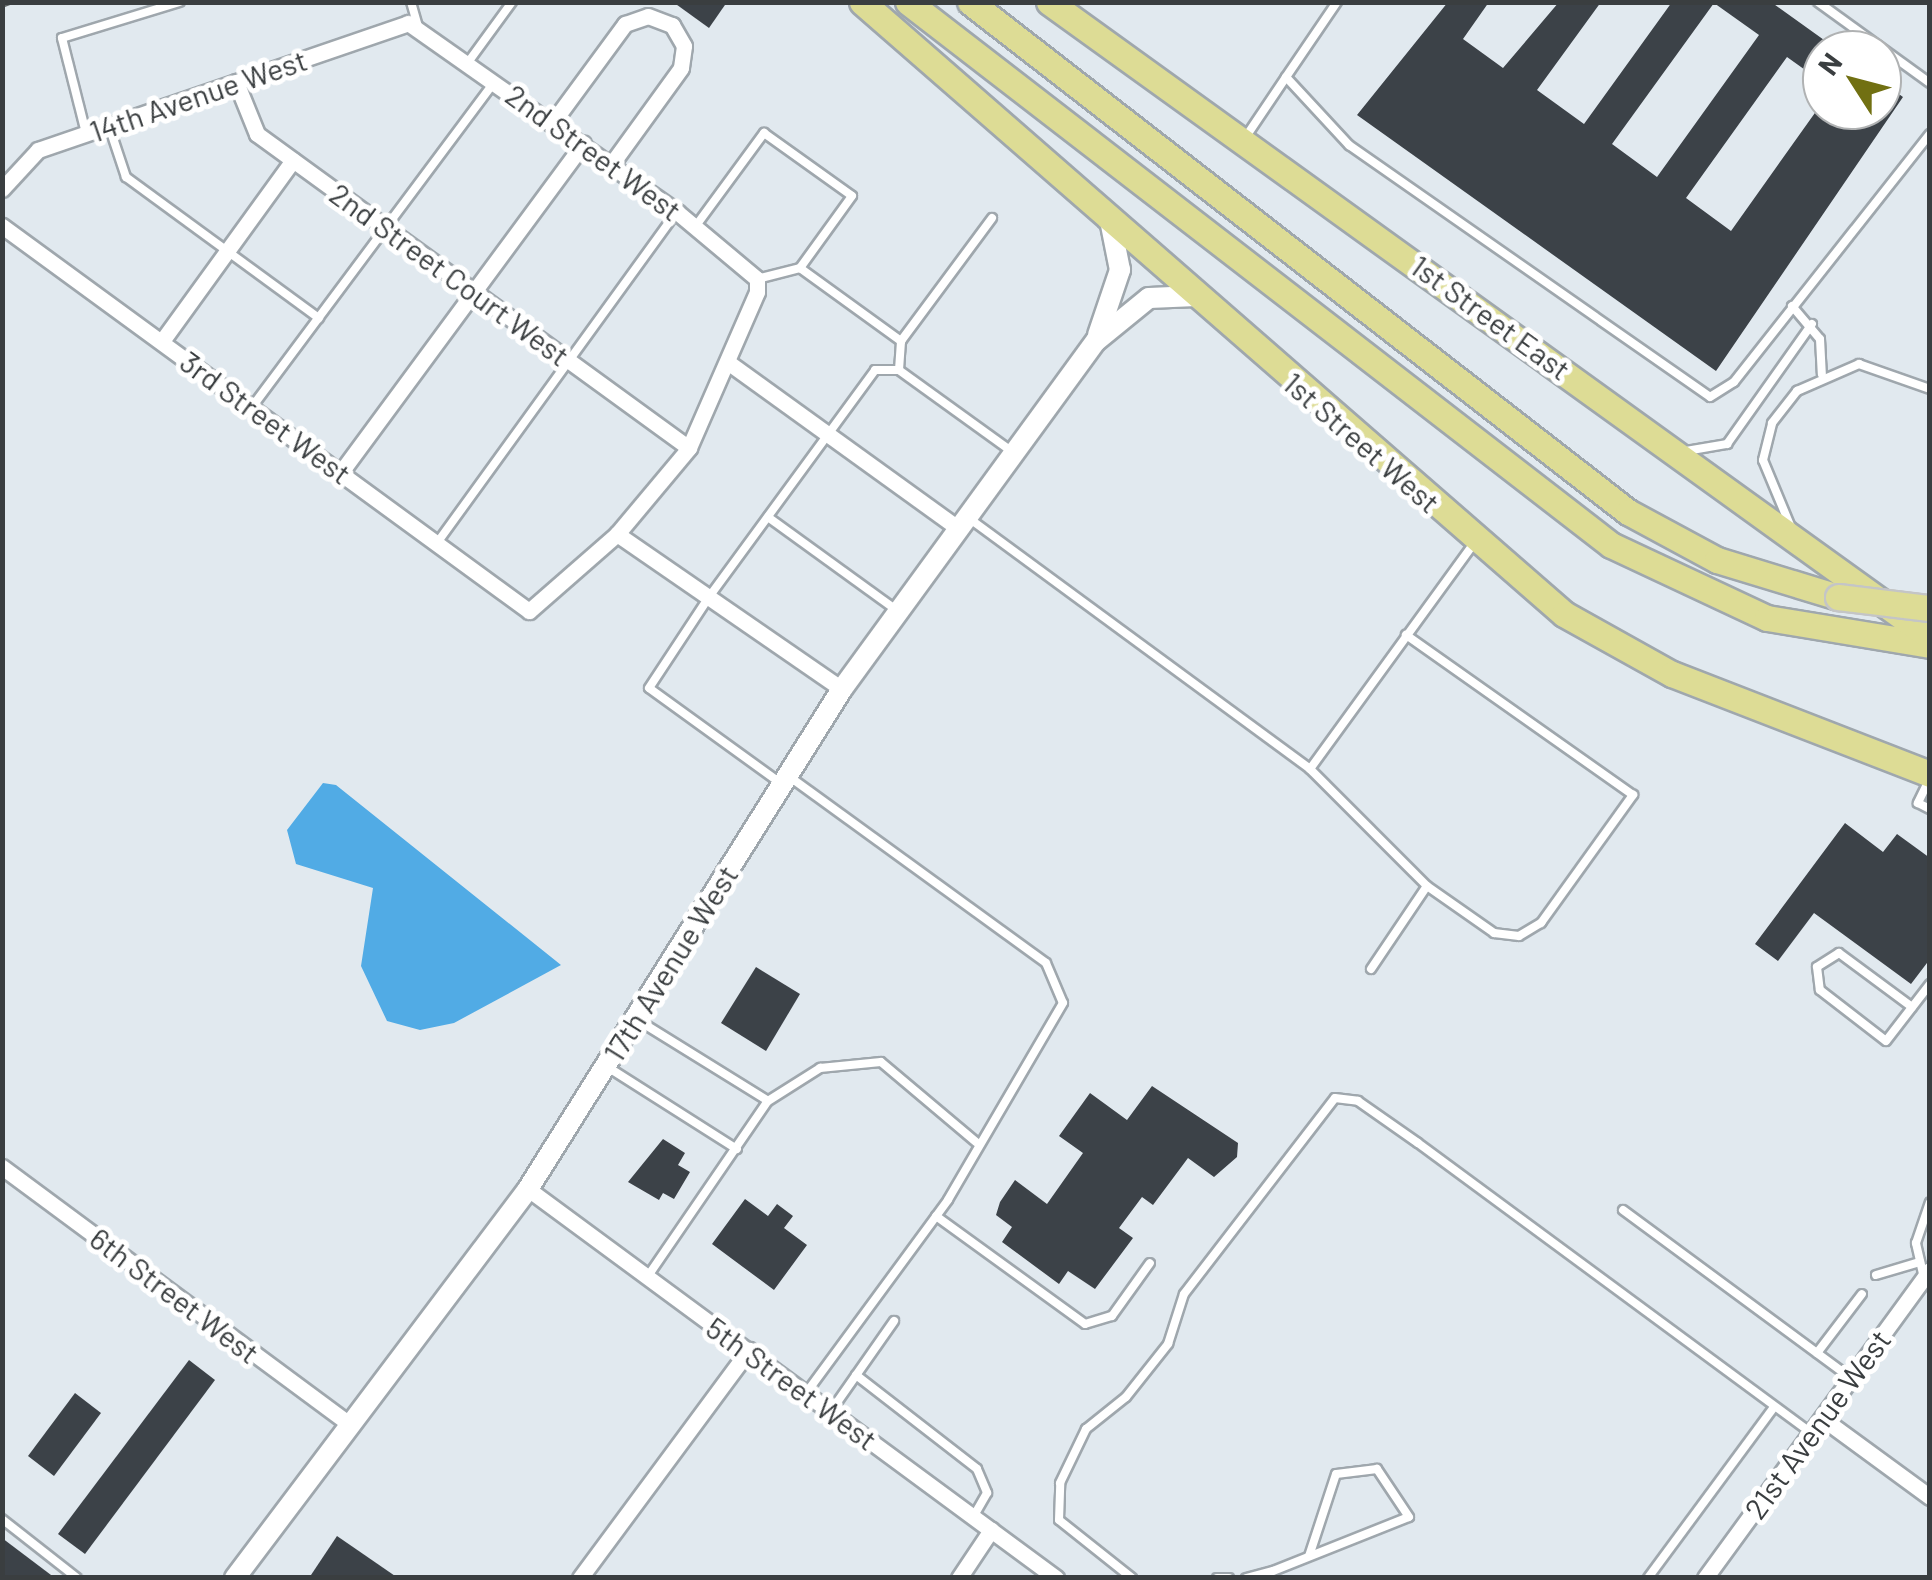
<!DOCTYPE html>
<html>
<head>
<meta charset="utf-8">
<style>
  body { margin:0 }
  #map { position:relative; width:1932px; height:1580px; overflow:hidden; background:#e1e9ef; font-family:Barlow,sans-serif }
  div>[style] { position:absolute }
  .water>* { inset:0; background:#51abe5 }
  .building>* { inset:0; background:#3c4248 }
  .roads { filter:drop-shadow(2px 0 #9fa7ad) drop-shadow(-2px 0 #9fa7ad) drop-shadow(0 2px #9fa7ad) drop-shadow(0 -2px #9fa7ad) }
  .service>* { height:8px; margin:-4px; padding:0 4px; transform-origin:4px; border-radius:4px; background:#fff }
  .minor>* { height:15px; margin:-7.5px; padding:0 7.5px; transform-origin:7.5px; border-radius:7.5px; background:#fff }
  .tertiary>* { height:20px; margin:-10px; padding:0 10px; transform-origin:10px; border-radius:10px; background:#fff }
  .primary>* { height:25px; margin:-12.5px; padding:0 12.5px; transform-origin:12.5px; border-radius:12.5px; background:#dddc95 }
  .rail>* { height:6px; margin-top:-3px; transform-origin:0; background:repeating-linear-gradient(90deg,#5f6466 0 18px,transparent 0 36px) }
  .bridges { filter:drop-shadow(2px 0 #c4c5c6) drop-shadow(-2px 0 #c4c5c6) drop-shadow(0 2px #c4c5c6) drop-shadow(0 -2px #c4c5c6) }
  .primary-bridge>* { height:25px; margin:-12.5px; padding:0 12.5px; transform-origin:12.5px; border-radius:12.5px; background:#dddc95 }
  span { translate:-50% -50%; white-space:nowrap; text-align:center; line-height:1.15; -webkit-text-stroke:10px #fff; paint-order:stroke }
  .street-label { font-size:30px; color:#3a3e40 }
  .frame { position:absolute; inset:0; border:5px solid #3a3e40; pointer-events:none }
  .north { position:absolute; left:1802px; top:30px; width:100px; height:100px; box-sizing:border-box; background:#fff; border:2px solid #b0b2b3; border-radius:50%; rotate:306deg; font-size:28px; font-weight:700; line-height:40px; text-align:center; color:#3a3e40 }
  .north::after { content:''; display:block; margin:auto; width:35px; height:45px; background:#717012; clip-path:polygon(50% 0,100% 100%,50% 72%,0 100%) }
</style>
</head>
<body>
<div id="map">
  <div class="water">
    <i style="clip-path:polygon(323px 783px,336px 785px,561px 965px,454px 1023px,420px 1030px,387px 1021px,361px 966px,373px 888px,296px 864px,287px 830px)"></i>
  </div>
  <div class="building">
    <i style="clip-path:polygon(673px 2px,727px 2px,709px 28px)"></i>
    <i style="clip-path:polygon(evenodd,1448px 2px,1489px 2px,1463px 39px,1503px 68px,1559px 2px,1601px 2px,1537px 90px,1584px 124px,1672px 2px,1771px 2px,1838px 50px,1822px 50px,1822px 82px,1787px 57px,1686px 198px,1731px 231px,1817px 110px,1882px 110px,1882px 82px,1903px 97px,1716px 371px,1357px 115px,1448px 2px,1714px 3px,1759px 35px,1657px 177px,1612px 144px,1714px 3px)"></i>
    <i style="clip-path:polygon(1845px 823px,1883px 852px,1897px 834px,1930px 858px,1930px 959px,1911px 984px,1814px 913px,1778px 961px,1755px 944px)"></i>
    <i style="clip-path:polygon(756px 967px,800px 994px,766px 1051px,721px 1023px)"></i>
    <i style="clip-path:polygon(1152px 1086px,1238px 1143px,1237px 1157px,1214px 1177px,1188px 1158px,1153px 1205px,1142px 1197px,1119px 1228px,1133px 1238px,1095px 1289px,1068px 1271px,1059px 1284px,1002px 1242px,1012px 1227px,996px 1215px,1000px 1202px,1015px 1180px,1047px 1204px,1083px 1153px,1059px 1136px,1090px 1093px,1127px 1120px)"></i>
    <i style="clip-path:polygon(663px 1139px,685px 1153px,678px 1165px,690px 1172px,674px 1199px,663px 1193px,659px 1200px,628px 1182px)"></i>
    <i style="clip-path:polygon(745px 1199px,768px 1216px,777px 1204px,793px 1216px,784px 1228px,807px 1245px,774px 1290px,712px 1244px)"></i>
    <i style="clip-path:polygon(189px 1360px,215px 1380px,85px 1554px,58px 1534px)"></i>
    <i style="clip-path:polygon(75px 1393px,101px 1413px,54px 1476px,28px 1456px)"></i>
    <i style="clip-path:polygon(337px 1536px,398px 1578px,309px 1578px)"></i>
    <i style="clip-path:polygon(2px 1538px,55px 1578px,2px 1578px)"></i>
  </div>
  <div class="roads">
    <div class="service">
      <i style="left:411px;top:2px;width:26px;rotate:74deg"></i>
      <i style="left:1818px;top:2px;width:138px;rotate:35.9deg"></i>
      <i style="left:469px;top:61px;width:73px;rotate:-53.9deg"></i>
      <i style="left:1286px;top:77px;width:91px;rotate:-55.8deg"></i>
      <i style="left:109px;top:126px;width:54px;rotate:71.6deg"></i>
      <i style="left:126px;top:177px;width:239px;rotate:36.2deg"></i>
      <i style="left:86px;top:133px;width:98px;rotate:-104.2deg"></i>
      <i style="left:62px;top:38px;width:123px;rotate:-17deg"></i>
      <i style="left:1245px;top:138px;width:73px;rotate:-56.1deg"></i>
      <i style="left:1286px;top:77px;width:93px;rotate:47.2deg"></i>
      <i style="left:1349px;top:145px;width:440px;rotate:34.9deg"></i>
      <i style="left:1710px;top:397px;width:28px;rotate:-32deg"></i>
      <i style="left:1734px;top:382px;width:316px;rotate:-51.7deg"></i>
      <i style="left:695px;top:227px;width:117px;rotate:-53.7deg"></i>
      <i style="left:764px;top:133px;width:108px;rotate:35.6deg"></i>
      <i style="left:852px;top:196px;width:89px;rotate:125.8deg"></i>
      <i style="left:757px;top:279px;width:44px;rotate:-14.3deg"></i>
      <i style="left:800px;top:268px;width:125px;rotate:35.9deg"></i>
      <i style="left:901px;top:341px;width:153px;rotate:-53.5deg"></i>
      <i style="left:1792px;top:306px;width:43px;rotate:49.7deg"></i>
      <i style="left:1820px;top:339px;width:35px;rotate:87deg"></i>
      <i style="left:899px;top:370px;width:29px;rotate:-86deg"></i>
      <i style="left:252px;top:407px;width:405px;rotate:-53.3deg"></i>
      <i style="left:1686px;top:451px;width:42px;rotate:-9.7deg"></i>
      <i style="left:1727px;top:444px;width:147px;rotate:-54.7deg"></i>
      <i style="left:768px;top:517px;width:160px;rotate:35.9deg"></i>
      <i style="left:970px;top:519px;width:422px;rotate:36.3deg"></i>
      <i style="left:1310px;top:769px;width:165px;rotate:45deg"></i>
      <i style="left:1427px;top:886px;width:82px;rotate:35deg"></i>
      <i style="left:1494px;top:933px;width:25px;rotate:7deg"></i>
      <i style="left:1519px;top:936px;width:26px;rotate:-31deg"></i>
      <i style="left:1541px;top:923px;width:158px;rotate:-54.3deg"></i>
      <i style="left:1633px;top:795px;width:278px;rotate:-144.8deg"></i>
      <i style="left:1790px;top:525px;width:70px;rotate:-112.6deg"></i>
      <i style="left:1763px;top:460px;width:38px;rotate:-76deg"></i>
      <i style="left:1772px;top:423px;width:41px;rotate:-52deg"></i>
      <i style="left:1797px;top:391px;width:68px;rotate:-23.5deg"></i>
      <i style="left:1859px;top:364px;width:75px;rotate:19.4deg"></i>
      <i style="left:437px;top:543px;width:409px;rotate:-54.1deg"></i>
      <i style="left:1310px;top:769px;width:281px;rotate:-54deg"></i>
      <i style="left:790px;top:777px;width:316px;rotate:36deg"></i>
      <i style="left:1046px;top:963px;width:43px;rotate:67deg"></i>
      <i style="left:1063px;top:1003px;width:228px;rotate:120.3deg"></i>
      <i style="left:948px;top:1200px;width:240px;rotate:126.3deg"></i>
      <i style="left:1930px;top:778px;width:28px;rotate:116deg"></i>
      <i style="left:1918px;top:803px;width:13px;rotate:27deg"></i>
      <i style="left:779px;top:782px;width:160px;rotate:-144.1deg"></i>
      <i style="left:649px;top:688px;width:109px;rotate:-56.6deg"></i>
      <i style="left:709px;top:597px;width:281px;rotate:-53.8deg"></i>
      <i style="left:875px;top:370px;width:24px"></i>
      <i style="left:899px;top:370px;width:142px;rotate:35.8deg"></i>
      <i style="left:1371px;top:969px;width:100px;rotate:-56deg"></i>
      <i style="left:1912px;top:1007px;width:91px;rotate:-143.5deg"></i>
      <i style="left:1839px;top:953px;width:26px;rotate:148deg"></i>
      <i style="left:1817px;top:967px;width:23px;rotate:83deg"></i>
      <i style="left:1820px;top:990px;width:83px;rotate:37.7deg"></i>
      <i style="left:1886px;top:1041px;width:72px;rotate:-52.3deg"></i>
      <i style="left:636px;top:1019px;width:155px;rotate:31.8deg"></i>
      <i style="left:606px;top:1066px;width:155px;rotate:32.4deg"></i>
      <i style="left:1623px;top:1210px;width:283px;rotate:36.4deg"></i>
      <i style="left:936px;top:1216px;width:184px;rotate:35.9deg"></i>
      <i style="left:1085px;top:1324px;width:28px;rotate:-17deg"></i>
      <i style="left:1112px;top:1316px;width:65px;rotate:-54.4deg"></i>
      <i style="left:1876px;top:1275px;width:46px;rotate:-16.5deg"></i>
      <i style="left:648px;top:1276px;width:212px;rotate:-55.6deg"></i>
      <i style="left:768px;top:1101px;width:62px;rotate:-32.4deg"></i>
      <i style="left:820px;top:1068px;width:61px;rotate:-5.6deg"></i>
      <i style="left:881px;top:1062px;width:124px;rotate:40.1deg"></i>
      <i style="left:1924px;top:1278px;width:36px;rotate:-103deg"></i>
      <i style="left:1916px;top:1243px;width:43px;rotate:-71.1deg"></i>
      <i style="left:1817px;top:1353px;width:74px;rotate:-52.7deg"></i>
      <i style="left:856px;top:1375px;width:153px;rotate:37.8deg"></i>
      <i style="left:977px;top:1469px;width:26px;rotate:67deg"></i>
      <i style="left:987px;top:1493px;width:28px;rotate:120deg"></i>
      <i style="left:831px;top:1411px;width:110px;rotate:-55deg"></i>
      <i style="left:2px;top:1519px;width:95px;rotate:38.2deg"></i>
      <i style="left:1132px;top:1578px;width:93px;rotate:-141.5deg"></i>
      <i style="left:1059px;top:1520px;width:37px;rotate:-88deg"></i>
      <i style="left:1060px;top:1483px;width:60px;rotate:-64.3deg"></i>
      <i style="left:1086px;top:1429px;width:51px;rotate:-38.7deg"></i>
      <i style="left:1126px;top:1397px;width:68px;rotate:-51.6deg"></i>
      <i style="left:1168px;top:1344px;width:52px;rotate:-72.3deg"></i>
      <i style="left:1184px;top:1294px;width:247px;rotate:-52.4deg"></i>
      <i style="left:1335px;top:1098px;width:23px;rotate:7deg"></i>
      <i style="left:1358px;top:1101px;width:73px;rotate:35deg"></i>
      <i style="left:1418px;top:1143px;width:487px;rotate:36.4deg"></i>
      <i style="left:1217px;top:1578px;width:12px"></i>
      <i style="left:1246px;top:1578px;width:28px;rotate:-15deg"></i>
      <i style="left:1273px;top:1571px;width:146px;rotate:-21.7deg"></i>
      <i style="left:1409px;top:1517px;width:58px;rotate:-123.7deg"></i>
      <i style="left:1377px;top:1469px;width:41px;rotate:173deg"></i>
      <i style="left:1336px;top:1474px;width:86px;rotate:108.2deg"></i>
      <i style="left:1648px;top:1578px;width:212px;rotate:-53.6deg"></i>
    </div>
    <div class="minor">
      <i style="left:236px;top:82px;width:56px;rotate:68deg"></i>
      <i style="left:257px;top:134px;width:534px;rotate:36.01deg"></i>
      <i style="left:553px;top:122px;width:122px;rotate:-53.7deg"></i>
      <i style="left:625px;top:24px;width:24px;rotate:-19deg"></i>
      <i style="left:648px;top:16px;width:26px;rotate:21deg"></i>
      <i style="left:672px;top:25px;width:24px;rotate:60deg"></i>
      <i style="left:684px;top:46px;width:22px;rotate:98deg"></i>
      <i style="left:681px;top:68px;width:121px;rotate:125.9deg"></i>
      <i style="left:2px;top:189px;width:53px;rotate:-47.3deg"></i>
      <i style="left:38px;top:150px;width:391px;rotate:-18.9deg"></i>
      <i style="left:408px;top:23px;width:329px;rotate:35.1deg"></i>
      <i style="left:677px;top:212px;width:104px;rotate:39.9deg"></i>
      <i style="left:757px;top:279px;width:13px;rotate:90deg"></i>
      <i style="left:757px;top:292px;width:170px;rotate:113.6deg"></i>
      <i style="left:689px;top:448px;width:112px;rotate:129.9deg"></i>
      <i style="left:617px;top:534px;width:117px;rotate:138.8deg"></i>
      <i style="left:529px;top:611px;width:653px;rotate:-143.85deg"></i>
      <i style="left:162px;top:341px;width:223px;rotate:-54.1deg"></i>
      <i style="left:729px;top:363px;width:282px;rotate:35.8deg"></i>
      <i style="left:341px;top:472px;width:408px;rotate:-53.6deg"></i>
      <i style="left:617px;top:534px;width:273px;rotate:34.6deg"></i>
      <i style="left:2px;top:1167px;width:430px;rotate:36.5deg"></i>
      <i style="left:528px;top:1189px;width:656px;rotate:36.38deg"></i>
      <i style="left:1822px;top:1418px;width:134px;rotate:36.2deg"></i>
      <i style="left:580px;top:1578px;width:284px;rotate:-53.5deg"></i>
      <i style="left:959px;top:1578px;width:58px;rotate:-56.3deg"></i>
      <i style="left:1705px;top:1578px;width:381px;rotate:-53.9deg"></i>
    </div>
    <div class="tertiary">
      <i style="left:1098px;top:335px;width:69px;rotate:-71.3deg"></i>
      <i style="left:1120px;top:270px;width:51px;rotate:-101.3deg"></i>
      <i style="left:235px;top:1578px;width:487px;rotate:-53deg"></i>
      <i style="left:528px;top:1189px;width:590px;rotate:-57.87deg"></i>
      <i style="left:842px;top:689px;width:431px;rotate:-53.9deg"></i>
      <i style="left:1096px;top:341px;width:68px;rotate:-39.1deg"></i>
      <i style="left:1149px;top:298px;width:47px;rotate:-2.4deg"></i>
    </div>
    <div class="primary">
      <i style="left:862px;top:2px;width:931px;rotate:41.08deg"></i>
      <i style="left:1564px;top:614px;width:124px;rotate:29.1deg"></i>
      <i style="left:1672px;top:674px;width:277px;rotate:21.2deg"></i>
      <i style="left:908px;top:2px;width:888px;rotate:37.68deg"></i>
      <i style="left:1611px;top:545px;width:172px;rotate:25.1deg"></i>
      <i style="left:1767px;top:618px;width:165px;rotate:9.4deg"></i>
      <i style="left:970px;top:2px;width:833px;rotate:37.78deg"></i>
      <i style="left:1628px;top:512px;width:101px;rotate:28.3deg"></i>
      <i style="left:1717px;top:560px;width:127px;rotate:17deg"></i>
      <i style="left:1049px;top:2px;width:1086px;rotate:35.78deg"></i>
    </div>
  </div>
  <div class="rail">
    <i style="left:2px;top:5px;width:9px;rotate:-21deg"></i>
  </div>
  <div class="bridges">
    <div class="primary-bridge">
      <i style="left:1838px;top:597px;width:92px;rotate:6.9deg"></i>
    </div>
  </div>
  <div class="street-label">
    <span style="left:198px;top:95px;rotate:-19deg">14th Avenue West</span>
    <span style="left:594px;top:152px;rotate:36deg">2nd Street West</span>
    <span style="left:450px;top:274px;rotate:36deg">2nd Street Court West</span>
    <span style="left:1491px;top:317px;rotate:36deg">1st Street East</span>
    <span style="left:266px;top:417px;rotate:36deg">3rd Street West</span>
    <span style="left:1362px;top:442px;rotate:41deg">1st Street West</span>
    <span style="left:670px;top:963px;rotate:-58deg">17th Avenue West</span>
    <span style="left:175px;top:1295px;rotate:37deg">6th Street West</span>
    <span style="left:792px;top:1383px;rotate:36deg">5th Street West</span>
    <span style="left:1817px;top:1424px;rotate:-54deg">21st Avenue West</span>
  </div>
  <div class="frame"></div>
  <div class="north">N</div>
</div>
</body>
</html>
